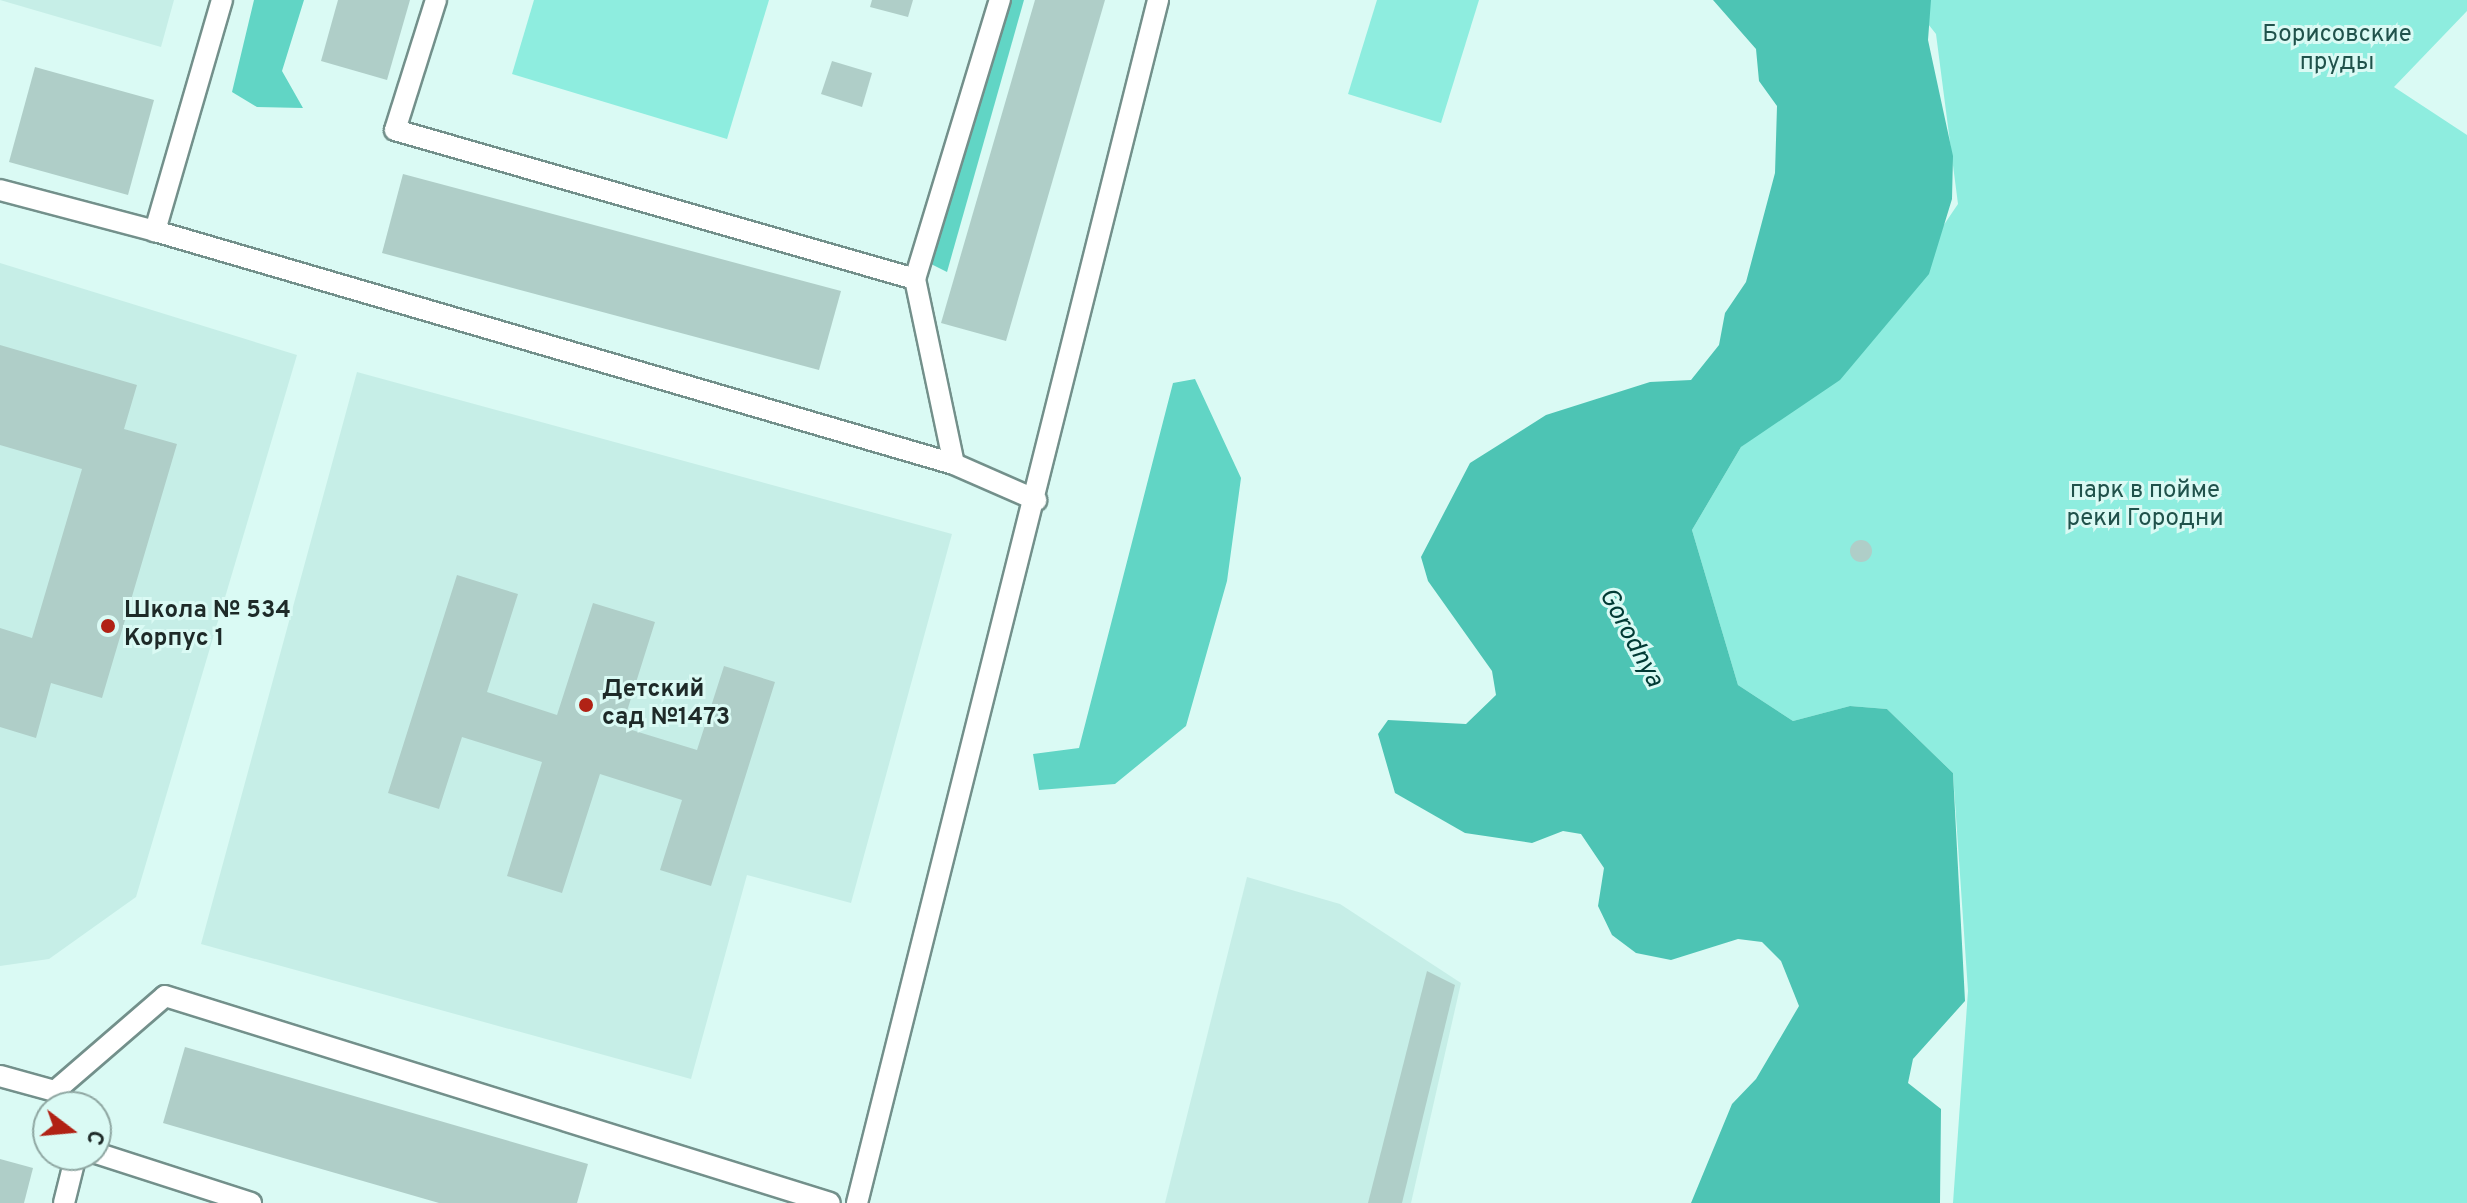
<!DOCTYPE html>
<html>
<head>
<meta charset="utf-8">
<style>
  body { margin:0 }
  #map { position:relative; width:2467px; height:1203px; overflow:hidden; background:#dafaf4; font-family:Overpass,sans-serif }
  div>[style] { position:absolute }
  .built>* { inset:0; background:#c6eee7 }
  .green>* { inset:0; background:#8eeddf }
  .forest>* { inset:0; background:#61d5c5 }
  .water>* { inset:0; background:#4dc4b4 }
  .building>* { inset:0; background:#afcec8 }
  .round { border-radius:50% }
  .roads { filter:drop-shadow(2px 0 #73908b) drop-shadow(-2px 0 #73908b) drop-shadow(0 2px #73908b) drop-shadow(0 -2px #73908b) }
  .service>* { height:20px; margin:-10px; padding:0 10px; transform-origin:10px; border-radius:10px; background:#fff }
  .dots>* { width:22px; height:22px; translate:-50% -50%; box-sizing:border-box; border:4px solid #dafaf4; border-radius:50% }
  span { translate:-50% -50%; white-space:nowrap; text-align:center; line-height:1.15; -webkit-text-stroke:6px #dafaf4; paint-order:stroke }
  .park-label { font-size:24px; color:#20524b }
  .poi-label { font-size:24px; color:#1e2a28; font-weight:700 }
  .left { translate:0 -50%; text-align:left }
  .water-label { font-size:26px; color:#013a34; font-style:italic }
  .north { position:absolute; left:32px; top:1091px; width:80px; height:80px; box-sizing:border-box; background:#dafaf4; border:2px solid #8fa7a2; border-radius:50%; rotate:106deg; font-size:22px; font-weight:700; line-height:32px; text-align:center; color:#1e2a28 }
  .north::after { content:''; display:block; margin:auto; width:28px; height:36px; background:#b12215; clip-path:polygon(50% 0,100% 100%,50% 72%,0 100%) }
</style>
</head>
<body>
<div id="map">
  <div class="built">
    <i style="clip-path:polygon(0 0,174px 0,161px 47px)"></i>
    <i style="clip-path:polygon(0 263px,297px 355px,136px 897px,49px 959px,0 966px)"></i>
    <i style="clip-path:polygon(357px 372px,952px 534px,851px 903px,747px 875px,691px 1079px,201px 944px)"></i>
    <i style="clip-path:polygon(1247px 877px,1340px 904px,1461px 983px,1411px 1203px,1165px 1203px)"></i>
  </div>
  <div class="green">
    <i style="clip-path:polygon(534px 0,769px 0,727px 139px,512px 74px)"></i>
    <i style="clip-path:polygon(1377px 0,1479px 0,1441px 123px,1348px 94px)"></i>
    <i style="clip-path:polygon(1909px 0,2467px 0,2467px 11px,2394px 87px,2467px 135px,2467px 1203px,1953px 1203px,1968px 991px,1953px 773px,1887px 709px,1850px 706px,1793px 721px,1738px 685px,1692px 530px,1741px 447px,1853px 359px,1958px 204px,1936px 34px)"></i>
  </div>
  <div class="forest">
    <i style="clip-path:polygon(254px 0,304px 0,282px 71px,303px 108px,257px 107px,232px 92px)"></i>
    <i style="clip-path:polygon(1012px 0,1024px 0,947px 272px,929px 263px)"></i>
    <i style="clip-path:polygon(1195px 379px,1241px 478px,1227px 581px,1186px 726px,1115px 784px,1039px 790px,1033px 754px,1079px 748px,1173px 383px)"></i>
  </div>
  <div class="water">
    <i style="clip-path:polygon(1713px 0,1931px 0,1928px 40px,1953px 156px,1952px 199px,1929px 274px,1840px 380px,1741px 447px,1692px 530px,1738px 685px,1793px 721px,1850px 706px,1887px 709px,1953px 773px,1965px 1001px,1913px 1059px,1908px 1083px,1941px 1109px,1940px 1203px,1691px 1203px,1732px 1104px,1756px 1079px,1799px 1006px,1781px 961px,1762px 942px,1738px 939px,1671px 960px,1636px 953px,1612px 935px,1598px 906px,1604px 868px,1581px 834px,1563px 831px,1532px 843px,1465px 833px,1395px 793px,1378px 734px,1388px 720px,1466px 724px,1496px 695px,1492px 671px,1428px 581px,1421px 557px,1470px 463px,1546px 415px,1650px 382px,1691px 380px,1719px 345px,1725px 313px,1746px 282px,1775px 173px,1777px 106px,1759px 81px,1756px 49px)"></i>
  </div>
  <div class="building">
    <i style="clip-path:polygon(338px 0,410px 0,387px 80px,321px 61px)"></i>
    <i style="clip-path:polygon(872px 0,913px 0,908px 17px,870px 7px)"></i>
    <i style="clip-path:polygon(1035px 0,1105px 0,1006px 341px,941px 323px)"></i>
    <i style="clip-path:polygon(832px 61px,872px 73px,862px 107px,821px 94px)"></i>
    <i style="clip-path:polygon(35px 67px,154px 100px,128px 195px,9px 162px)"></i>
    <i style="clip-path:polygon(403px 174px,841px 291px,819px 370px,382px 253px)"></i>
    <i style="clip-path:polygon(0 345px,137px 385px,124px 429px,177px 444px,102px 698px,51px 683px,36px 738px,0 727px,0 628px,32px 638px,82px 469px,0 445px)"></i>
    <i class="round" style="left:1850px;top:540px;width:22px;height:22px"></i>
    <i style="clip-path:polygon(457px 575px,518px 594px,487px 692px,557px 715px,593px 603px,655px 622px,622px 727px,697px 750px,724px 666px,775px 682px,711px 886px,660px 870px,682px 800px,600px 774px,562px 893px,507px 876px,542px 762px,462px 737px,439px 809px,388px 793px)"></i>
    <i style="clip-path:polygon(1427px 971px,1455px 985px,1402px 1203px,1368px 1203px)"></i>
    <i style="clip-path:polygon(185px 1047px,588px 1164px,577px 1203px,439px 1203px,163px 1123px)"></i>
    <i style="clip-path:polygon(0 1159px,33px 1168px,24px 1203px,0 1203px)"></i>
  </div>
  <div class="roads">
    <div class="service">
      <i style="left:222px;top:0;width:241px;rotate:106.2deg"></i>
      <i style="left:155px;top:231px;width:832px;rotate:16.26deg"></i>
      <i style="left:954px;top:464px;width:90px;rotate:23.7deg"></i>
      <i style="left:436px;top:0;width:136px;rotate:107.5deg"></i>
      <i style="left:395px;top:130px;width:541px;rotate:15.99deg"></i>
      <i style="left:915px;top:279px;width:189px;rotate:78.1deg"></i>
      <i style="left:0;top:190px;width:160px;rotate:14.8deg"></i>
      <i style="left:915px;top:279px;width:292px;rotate:-73.1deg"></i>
      <i style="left:0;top:1076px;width:57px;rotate:15.3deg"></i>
      <i style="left:55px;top:1091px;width:17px;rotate:66deg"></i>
      <i style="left:55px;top:1091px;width:145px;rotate:-40.8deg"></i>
      <i style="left:165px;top:996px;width:696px;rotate:17.29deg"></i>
      <i style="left:96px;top:1153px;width:163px;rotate:17.9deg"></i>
      <i style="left:64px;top:1203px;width:49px;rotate:-76deg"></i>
      <i style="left:857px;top:1203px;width:1240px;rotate:-75.95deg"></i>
    </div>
  </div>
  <div class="dots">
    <i style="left:108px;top:626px;background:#b12215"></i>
    <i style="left:586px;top:705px;background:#b12215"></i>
  </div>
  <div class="park-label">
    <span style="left:2337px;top:50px">Борисовские<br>пруды</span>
    <span style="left:2145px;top:506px">парк в пойме<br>реки Городни</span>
  </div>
  <div class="poi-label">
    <span class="left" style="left:124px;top:626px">Школа № 534<br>Корпус 1</span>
    <span class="left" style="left:602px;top:705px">Детский<br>сад №1473</span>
  </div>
  <div class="water-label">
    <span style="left:1630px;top:638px;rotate:62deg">Gorodnya</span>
  </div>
  <div class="north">С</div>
</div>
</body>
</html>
